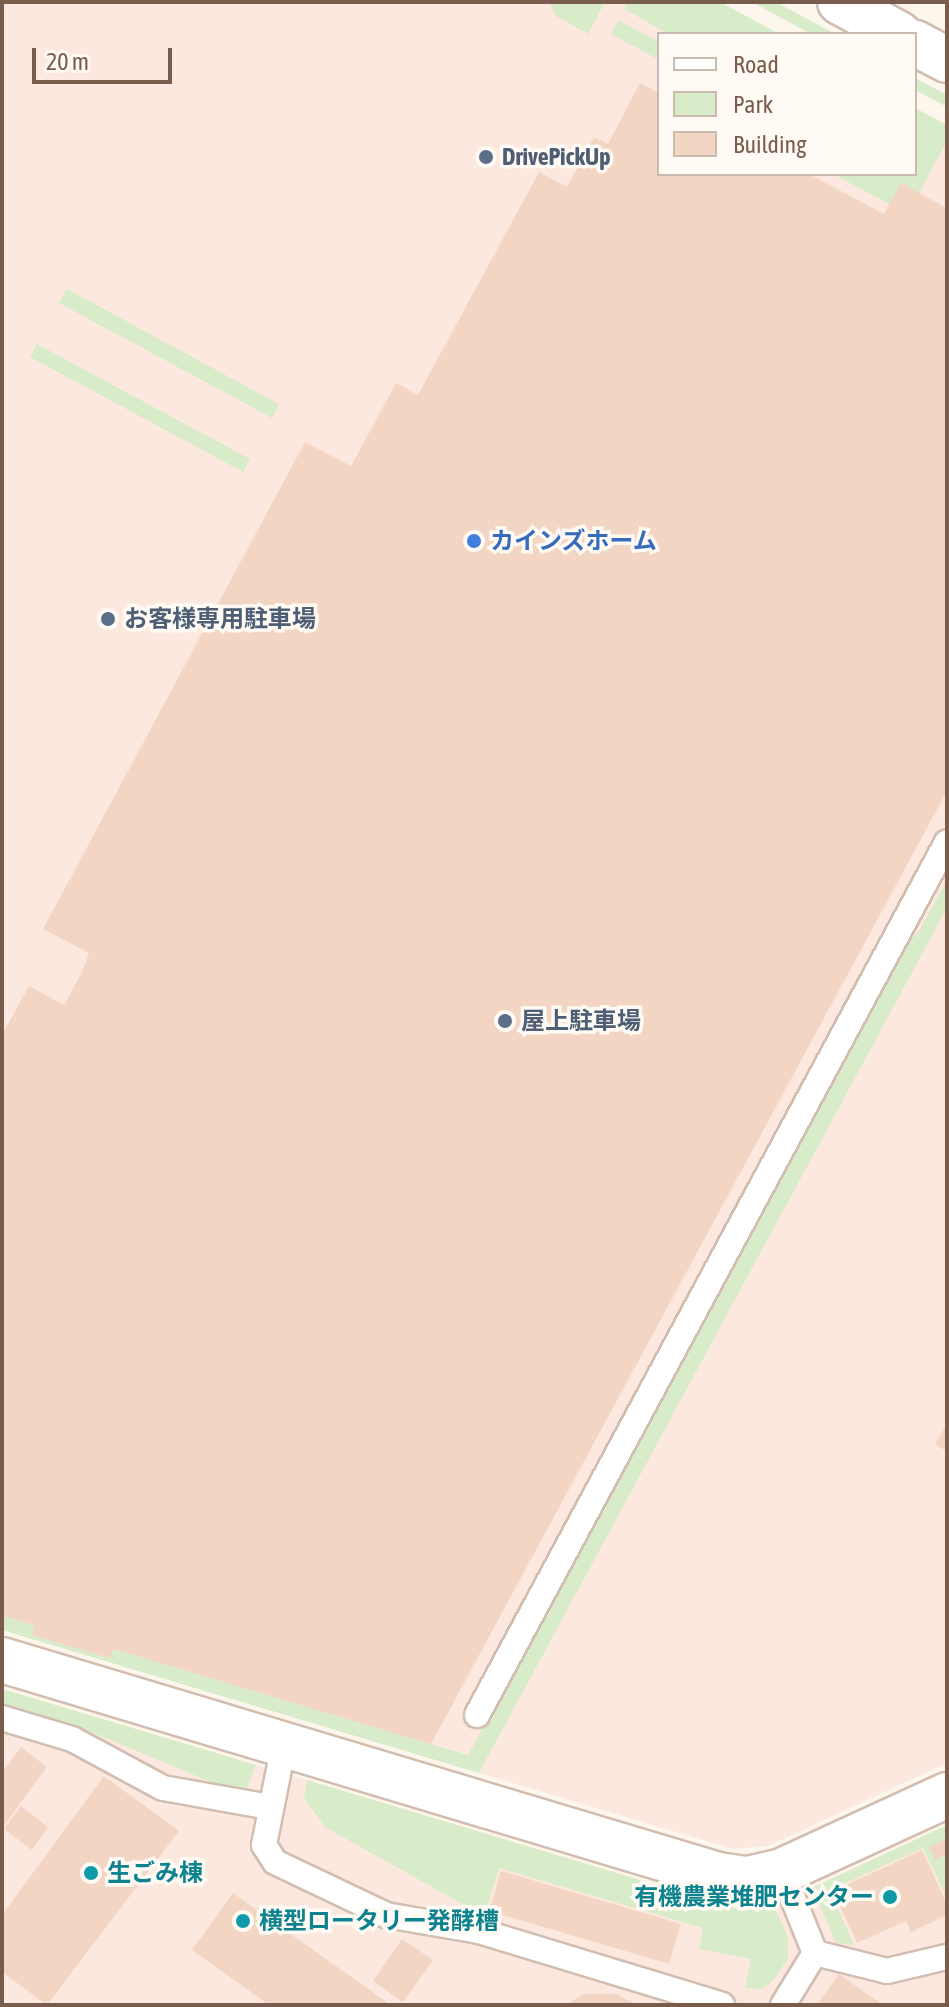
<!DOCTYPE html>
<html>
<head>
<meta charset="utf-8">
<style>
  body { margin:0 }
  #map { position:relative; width:949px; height:2007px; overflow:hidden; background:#fdf6ec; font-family:"Asap Condensed","Noto Sans JP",sans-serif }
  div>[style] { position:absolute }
  .commercial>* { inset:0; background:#fde8e0 }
  .green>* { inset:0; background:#d8ecc9 }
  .building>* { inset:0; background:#f3d5c3 }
  .roads { filter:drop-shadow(2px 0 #d1beb0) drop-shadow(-2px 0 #d1beb0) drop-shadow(0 2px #d1beb0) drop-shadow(0 -2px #d1beb0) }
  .lane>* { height:24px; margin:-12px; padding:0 12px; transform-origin:12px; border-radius:12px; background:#fff }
  .street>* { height:44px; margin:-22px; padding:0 22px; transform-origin:22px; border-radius:22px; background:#fff }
  .secondary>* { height:44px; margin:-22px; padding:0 22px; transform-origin:22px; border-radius:22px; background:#fff }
  .dots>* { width:22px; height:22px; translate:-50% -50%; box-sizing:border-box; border:4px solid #fffaf3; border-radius:50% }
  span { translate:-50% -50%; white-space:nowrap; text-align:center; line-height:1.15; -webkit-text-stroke:7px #fffaf3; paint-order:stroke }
  .service-label { font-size:24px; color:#4e5e75; font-weight:700 }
  .left { translate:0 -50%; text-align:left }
  .shop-label { font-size:24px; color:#366cbe; font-weight:700 }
  .culture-label { font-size:24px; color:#0d838f; font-weight:700 }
  .right { translate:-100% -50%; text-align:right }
  .frame { position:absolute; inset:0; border:4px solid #7a5c4d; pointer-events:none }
  .legend { position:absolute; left:657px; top:32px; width:260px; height:144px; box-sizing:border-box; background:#fffaf3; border:2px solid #cabbb1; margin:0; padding:10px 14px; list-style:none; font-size:24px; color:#7a5c4d }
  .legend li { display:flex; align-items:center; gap:16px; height:40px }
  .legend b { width:40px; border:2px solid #cabbb1 }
  .scale { position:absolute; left:32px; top:48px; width:140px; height:36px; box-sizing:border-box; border:4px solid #7a5c4d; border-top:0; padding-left:10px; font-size:24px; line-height:28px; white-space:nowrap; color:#7a5c4d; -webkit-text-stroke:6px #fffaf3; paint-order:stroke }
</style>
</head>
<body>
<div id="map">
  <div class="commercial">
    <i style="clip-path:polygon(2px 2px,720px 2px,779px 34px,659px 34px,659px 174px,915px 174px,915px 108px,947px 125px,947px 1763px,768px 1846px,733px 1849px,2px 1630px)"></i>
    <i style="clip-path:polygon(2px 1689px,739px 1909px,773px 1905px,947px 1825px,947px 2005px,2px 2005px)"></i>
  </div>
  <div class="green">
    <i style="clip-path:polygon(549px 2px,605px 2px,588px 34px,556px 16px)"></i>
    <i style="clip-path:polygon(628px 2px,720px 2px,779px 34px,669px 34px,624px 9px)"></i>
    <i style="clip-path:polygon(752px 2px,776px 2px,835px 34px,811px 34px)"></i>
    <i style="clip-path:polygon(618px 20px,659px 42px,659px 60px,611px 34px)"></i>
    <i style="clip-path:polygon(915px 78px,947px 95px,947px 107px,915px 90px)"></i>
    <i style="clip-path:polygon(915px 108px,947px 125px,947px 141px,908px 214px,833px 174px,915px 174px)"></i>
    <i style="clip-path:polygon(67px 289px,279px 404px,272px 418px,59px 303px)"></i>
    <i style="clip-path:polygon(37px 344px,250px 459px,243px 472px,30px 357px)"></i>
    <i style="clip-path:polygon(947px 880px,947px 908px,479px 1773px,2px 1630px,2px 1616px,34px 1625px,32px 1635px,109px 1658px,114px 1649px,468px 1755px,905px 944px,919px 931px)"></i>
    <i style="clip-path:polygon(2px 1689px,256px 1765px,246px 1790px,225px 1788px,82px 1728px,2px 1706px)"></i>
    <i style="clip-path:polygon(307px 1780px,716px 1903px,739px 1909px,773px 1905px,788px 1937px,788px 1959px,772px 1982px,759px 1990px,745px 1987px,751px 1959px,699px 1949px,703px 1928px,499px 1868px,486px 1911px,464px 1905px,325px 1827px,304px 1798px)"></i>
    <i style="clip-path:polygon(947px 1825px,947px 1898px,923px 1848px,830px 1890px,854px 1945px,836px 1943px,812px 1888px)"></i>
  </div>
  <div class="building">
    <i style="clip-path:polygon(640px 83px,659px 93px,659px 174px,809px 174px,884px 214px,901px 183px,947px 208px,947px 791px,431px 1744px,114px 1649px,109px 1658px,32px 1635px,34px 1625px,2px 1616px,2px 1035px,29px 986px,64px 1005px,82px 972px,89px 953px,43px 929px,305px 442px,351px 466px,396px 383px,418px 395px,539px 172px,567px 187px,594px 137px,608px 144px)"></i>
    <i style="clip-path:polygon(947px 1422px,947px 1451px,935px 1445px)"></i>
    <i style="clip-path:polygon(21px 1747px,47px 1767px,2px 1828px,2px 1773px)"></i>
    <i style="clip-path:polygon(104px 1776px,179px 1831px,47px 2005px,2px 1972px,2px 1915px)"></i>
    <i style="clip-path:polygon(21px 1806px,48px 1827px,32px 1850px,4px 1829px)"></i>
    <i style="clip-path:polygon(945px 1840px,947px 1854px,935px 1860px,929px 1847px)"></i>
    <i style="clip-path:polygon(922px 1850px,947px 1904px,947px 1915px,911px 1932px,906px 1921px,857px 1943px,833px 1891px)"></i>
    <i style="clip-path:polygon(501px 1871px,681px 1924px,669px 1964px,489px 1911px)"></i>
    <i style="clip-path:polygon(233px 1893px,391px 2005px,269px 2005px,192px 1950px)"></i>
    <i style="clip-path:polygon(402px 1939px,433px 1960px,403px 2002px,373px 1981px)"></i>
    <i style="clip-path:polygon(839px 1974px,883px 2005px,817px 2005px)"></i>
    <i style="clip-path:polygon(584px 1994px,617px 1994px,636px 2005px,565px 2005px)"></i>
  </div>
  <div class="roads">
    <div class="lane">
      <i style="left:477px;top:1715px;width:991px;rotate:-61.7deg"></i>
      <i style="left:2px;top:1718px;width:73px;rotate:16.7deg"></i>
      <i style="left:72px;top:1739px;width:103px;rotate:28.3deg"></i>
      <i style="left:163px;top:1788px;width:109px;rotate:10.1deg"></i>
      <i style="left:284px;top:1744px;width:103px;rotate:101.2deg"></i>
      <i style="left:264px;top:1845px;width:20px;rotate:57deg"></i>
      <i style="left:275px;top:1862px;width:123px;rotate:25.5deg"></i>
      <i style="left:386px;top:1915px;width:94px;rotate:9.8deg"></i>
      <i style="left:479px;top:1931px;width:254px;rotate:16.9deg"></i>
      <i style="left:782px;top:1871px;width:88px;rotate:68.1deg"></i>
      <i style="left:815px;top:1953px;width:61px;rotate:121.6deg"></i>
      <i style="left:815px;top:1953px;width:74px;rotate:14deg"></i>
      <i style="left:887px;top:1971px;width:61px;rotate:-13.3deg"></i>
    </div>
    <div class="street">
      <i style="left:2px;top:1660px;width:748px;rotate:16.71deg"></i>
      <i style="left:718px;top:1875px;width:30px;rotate:8deg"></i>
      <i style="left:748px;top:1879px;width:35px;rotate:-13deg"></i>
      <i style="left:782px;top:1871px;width:182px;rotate:-24.7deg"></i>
    </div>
    <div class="secondary">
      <i style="left:840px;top:2px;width:67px;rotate:28.5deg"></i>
      <i style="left:915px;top:43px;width:36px;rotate:28deg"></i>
    </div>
  </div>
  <div class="dots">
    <i style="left:486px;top:157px;background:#5c6f8a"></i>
    <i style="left:474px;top:541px;background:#3f7fe0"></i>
    <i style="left:108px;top:619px;background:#5c6f8a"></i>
    <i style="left:505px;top:1021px;background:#5c6f8a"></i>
    <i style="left:91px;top:1873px;background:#0f9aa8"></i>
    <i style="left:890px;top:1897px;background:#0f9aa8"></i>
    <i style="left:243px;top:1921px;background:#0f9aa8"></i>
  </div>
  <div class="service-label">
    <span class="left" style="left:502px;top:157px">DrivePickUp</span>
    <span class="left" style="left:124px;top:619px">お客様専用駐車場</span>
    <span class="left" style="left:521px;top:1021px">屋上駐車場</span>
  </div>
  <div class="shop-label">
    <span class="left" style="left:490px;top:541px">カインズホーム</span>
  </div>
  <div class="culture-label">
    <span class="left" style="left:107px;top:1873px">生ごみ棟</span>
    <span class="right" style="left:874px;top:1897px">有機農業堆肥センター</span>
    <span class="left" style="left:259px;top:1921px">横型ロータリー発酵槽</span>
  </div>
  <div class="frame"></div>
  <ul class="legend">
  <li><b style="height:10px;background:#fff"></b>Road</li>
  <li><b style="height:22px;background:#d8ecc9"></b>Park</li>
  <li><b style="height:22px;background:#f3d5c3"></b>Building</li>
  </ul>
  <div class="scale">20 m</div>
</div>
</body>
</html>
